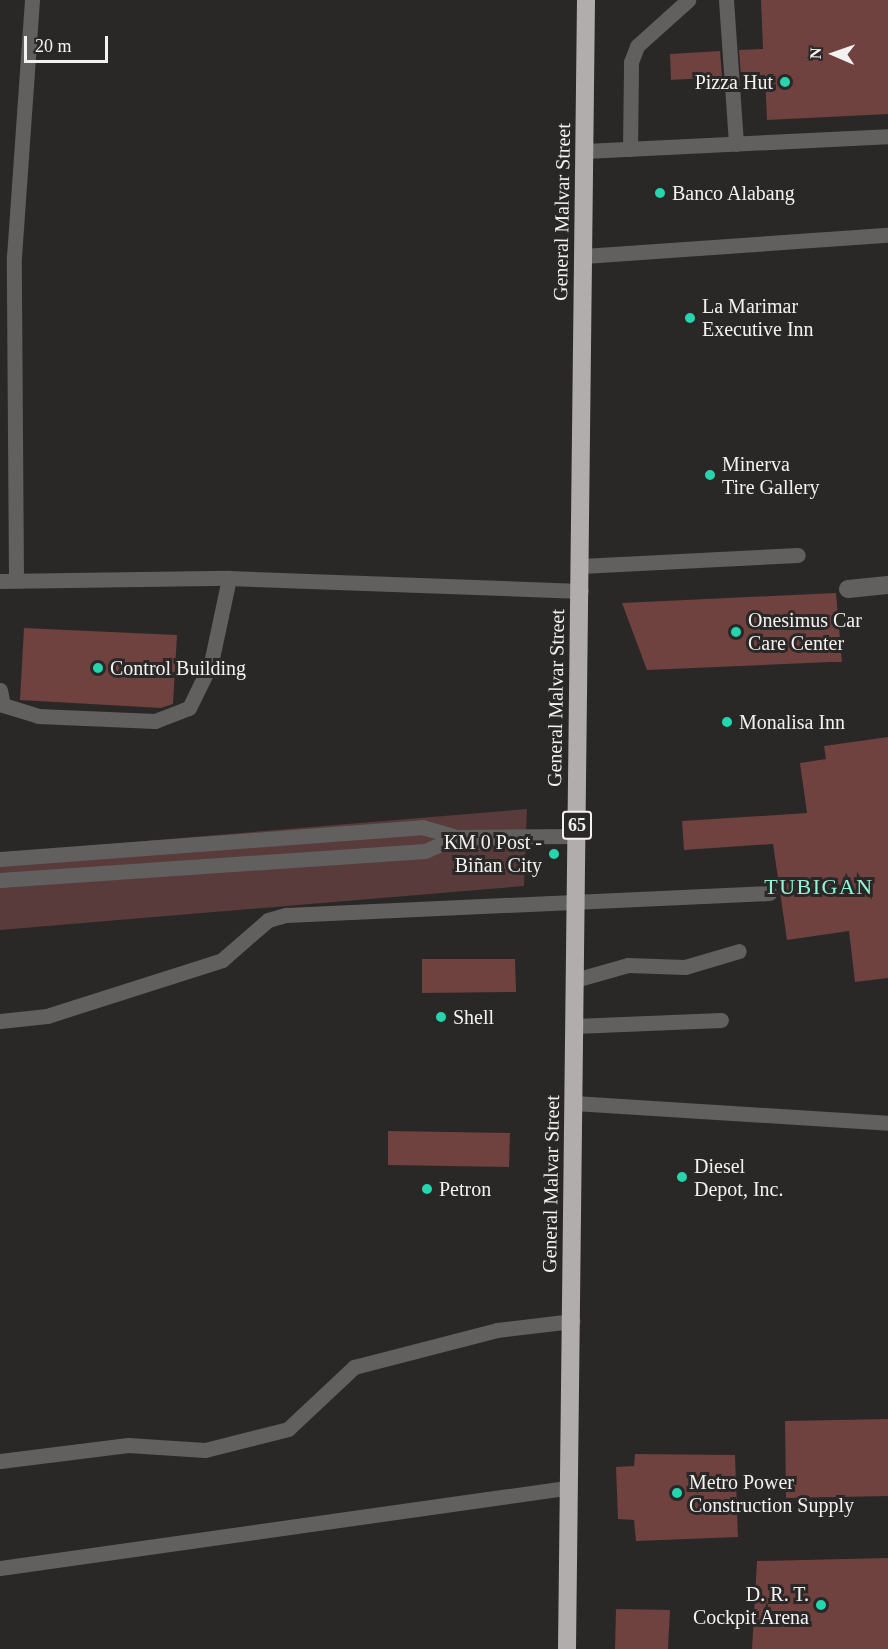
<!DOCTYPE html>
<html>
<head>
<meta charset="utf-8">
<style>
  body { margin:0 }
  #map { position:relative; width:888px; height:1649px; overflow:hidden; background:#2a2727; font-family:"Times New Roman",serif }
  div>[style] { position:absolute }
  .green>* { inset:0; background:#583b3a }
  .building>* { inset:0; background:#6f413f }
  .lane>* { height:15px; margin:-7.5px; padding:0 7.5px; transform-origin:7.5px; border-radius:7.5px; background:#61605f }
  .street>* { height:18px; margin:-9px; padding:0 9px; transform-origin:9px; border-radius:9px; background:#61605f }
  .highway>* { height:18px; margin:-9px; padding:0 9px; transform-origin:9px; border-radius:9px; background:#b1adac }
  .dots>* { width:16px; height:16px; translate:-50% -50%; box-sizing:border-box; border:3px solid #2a2727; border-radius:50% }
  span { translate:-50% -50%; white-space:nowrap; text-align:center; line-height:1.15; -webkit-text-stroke:6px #2a2727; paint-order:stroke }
  .shield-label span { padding:2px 4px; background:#2a2727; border:2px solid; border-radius:4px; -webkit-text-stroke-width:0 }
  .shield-label { font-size:18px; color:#f4f2f1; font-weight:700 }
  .poi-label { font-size:20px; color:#f4f2f1 }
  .right { translate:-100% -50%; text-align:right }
  .left { translate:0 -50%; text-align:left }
  .street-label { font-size:20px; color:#f4f2f1 }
  .quarter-label { font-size:22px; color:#94f3d7; letter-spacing:1.5px }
  .north { position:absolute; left:804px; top:24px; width:60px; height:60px; -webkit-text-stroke:4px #2a2727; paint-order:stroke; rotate:272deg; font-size:16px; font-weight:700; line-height:24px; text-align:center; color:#f4f2f1 }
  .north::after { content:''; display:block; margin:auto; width:21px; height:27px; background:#f4f2f1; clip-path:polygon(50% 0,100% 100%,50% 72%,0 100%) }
  .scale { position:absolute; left:24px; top:36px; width:84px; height:27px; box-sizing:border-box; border:3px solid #f4f2f1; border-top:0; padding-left:8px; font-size:18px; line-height:21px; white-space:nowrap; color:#f4f2f1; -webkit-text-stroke:4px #2a2727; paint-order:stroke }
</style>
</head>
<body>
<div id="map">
  <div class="green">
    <i style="clip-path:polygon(527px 809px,524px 886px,0 930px,0 853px)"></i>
  </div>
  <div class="building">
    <i style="clip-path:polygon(761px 0,888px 0,888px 114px,767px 120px,765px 75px,741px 76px,739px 50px,763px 49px)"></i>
    <i style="clip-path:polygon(720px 51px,722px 77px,671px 80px,670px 54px)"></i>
    <i style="clip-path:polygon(836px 593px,842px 662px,830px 662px,647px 670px,622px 603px)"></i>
    <i style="clip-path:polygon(24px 628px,177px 635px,173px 704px,161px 708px,20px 700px)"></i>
    <i style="clip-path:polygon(888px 737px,888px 978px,855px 982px,849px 931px,787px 940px,773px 844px,684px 850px,682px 821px,807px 813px,800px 763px,826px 759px,824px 746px)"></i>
    <i style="clip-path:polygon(422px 959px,515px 959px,516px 992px,422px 993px)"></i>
    <i style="clip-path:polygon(388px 1131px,510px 1133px,509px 1167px,388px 1165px)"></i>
    <i style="clip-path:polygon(888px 1419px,888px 1496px,786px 1498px,785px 1421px)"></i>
    <i style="clip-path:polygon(635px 1454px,735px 1455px,738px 1537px,636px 1541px,634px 1520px,618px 1519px,616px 1467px,634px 1466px)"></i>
    <i style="clip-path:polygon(888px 1558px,888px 1649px,752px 1649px,757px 1561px)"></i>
    <i style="clip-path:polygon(616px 1609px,670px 1610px,668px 1649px,615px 1649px)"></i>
  </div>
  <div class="lane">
    <i style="left:726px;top:0;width:144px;rotate:86deg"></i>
    <i style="left:630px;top:149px;width:87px;rotate:-89.3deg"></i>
    <i style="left:631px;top:62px;width:17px;rotate:-69deg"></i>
    <i style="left:637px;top:46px;width:69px;rotate:-42deg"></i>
    <i style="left:585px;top:151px;width:303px;rotate:-2.8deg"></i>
    <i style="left:584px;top:256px;width:305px;rotate:-4deg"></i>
    <i style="left:581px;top:566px;width:217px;rotate:-2.9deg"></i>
    <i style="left:16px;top:578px;width:321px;rotate:-90.4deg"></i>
    <i style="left:14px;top:257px;width:258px;rotate:-86deg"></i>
    <i style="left:0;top:581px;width:229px;rotate:-0.8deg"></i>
    <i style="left:229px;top:578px;width:352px;rotate:2.1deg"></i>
    <i style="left:0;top:690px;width:15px;rotate:79deg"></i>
    <i style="left:3px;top:705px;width:37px;rotate:17deg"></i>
    <i style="left:38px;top:716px;width:117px;rotate:2.4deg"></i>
    <i style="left:155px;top:721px;width:36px;rotate:-21deg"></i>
    <i style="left:189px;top:708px;width:50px;rotate:-63.9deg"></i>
    <i style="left:211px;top:663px;width:87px;rotate:-78deg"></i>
    <i style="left:0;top:859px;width:423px;rotate:-4.3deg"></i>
    <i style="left:422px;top:827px;width:35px;rotate:16deg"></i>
    <i style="left:456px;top:837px;width:121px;rotate:-0.5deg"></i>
    <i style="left:0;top:880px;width:426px;rotate:-3.9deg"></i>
    <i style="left:425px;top:851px;width:34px;rotate:-24deg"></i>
    <i style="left:575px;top:980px;width:55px;rotate:-15.8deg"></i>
    <i style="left:628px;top:965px;width:57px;rotate:2deg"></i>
    <i style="left:685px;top:967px;width:56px;rotate:-16.5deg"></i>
    <i style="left:0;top:1021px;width:47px;rotate:-6.1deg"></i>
    <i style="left:47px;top:1016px;width:184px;rotate:-17.7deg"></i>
    <i style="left:222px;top:960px;width:61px;rotate:-41deg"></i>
    <i style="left:268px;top:920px;width:19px;rotate:-16deg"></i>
    <i style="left:286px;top:915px;width:484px;rotate:-2.6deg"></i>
    <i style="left:575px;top:1026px;width:146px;rotate:-2.4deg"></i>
    <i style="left:574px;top:1103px;width:315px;rotate:3.6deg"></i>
    <i style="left:0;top:1461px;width:129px;rotate:-7.1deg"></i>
    <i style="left:128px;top:1445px;width:77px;rotate:3.7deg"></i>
    <i style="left:205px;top:1450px;width:86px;rotate:-14.2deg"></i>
    <i style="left:288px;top:1429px;width:91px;rotate:-43.2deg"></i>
    <i style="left:354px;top:1367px;width:148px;rotate:-14.5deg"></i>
    <i style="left:497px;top:1330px;width:76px;rotate:-6.8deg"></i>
    <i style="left:0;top:1568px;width:572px;rotate:-8.05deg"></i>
  </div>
  <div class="street">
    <i style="left:848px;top:589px;width:40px;rotate:-5.7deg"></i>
  </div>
  <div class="highway">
    <i style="left:567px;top:1649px;width:1649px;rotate:-89.34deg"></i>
  </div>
  <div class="dots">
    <i style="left:785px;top:82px;background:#24d5ae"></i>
    <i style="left:660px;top:193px;background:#24d5ae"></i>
    <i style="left:690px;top:318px;background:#24d5ae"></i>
    <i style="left:710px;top:475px;background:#24d5ae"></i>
    <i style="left:736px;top:632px;background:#24d5ae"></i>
    <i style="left:98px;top:668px;background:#24d5ae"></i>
    <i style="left:727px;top:722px;background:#24d5ae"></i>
    <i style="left:554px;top:854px;background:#24d5ae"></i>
    <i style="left:441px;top:1017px;background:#24d5ae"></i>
    <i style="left:682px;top:1177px;background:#24d5ae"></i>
    <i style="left:427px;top:1189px;background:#24d5ae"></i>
    <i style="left:677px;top:1493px;background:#24d5ae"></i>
    <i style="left:821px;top:1605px;background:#24d5ae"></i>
  </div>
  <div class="shield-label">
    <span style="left:577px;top:825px">65</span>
  </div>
  <div class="poi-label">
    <span class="right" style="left:773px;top:82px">Pizza Hut</span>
    <span class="left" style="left:672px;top:193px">Banco Alabang</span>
    <span class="left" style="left:702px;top:318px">La Marimar<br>Executive Inn</span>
    <span class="left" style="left:722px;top:476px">Minerva<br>Tire Gallery</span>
    <span class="left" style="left:748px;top:632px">Onesimus Car<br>Care Center</span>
    <span class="left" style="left:110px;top:668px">Control Building</span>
    <span class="left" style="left:739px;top:722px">Monalisa Inn</span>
    <span class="right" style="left:542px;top:854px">KM 0 Post -<br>Biñan City</span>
    <span class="left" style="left:453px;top:1017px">Shell</span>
    <span class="left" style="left:694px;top:1178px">Diesel<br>Depot, Inc.</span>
    <span class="left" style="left:439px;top:1189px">Petron</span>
    <span class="left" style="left:689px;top:1494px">Metro Power<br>Construction Supply</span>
    <span class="right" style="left:809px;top:1606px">D. R. T.<br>Cockpit Arena</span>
  </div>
  <div class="street-label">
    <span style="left:562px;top:212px;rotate:-89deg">General Malvar Street</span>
    <span style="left:556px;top:698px;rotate:-89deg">General Malvar Street</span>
    <span style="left:551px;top:1184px;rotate:-89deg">General Malvar Street</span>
  </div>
  <div class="quarter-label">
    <span style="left:819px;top:887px">TUBIGAN</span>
  </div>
  <div class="north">N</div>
  <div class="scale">20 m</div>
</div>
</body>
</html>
